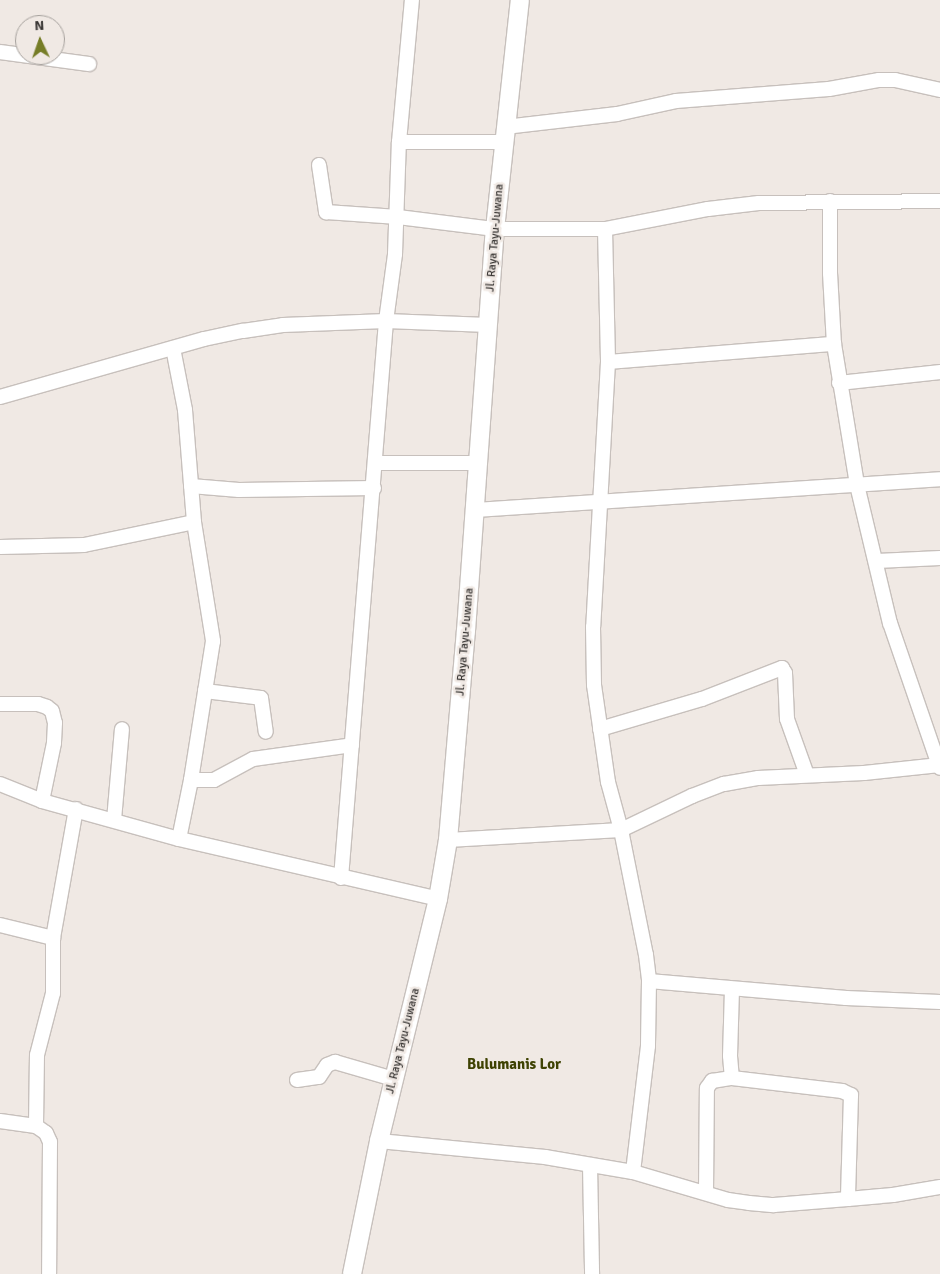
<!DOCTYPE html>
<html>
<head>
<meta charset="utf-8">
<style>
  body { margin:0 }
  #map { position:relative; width:940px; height:1274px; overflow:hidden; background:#f0e9e4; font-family:Signika,sans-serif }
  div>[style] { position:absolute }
  .roads { filter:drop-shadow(1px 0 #c7c0bc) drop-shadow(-1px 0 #c7c0bc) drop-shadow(0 1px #c7c0bc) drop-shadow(0 -1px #c7c0bc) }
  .minor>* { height:14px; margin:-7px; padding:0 7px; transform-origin:7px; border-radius:7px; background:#fff }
  .major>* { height:18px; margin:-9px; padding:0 9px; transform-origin:9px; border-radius:9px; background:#fff }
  span { translate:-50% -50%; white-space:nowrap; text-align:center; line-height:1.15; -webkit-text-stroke:5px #f0e9e4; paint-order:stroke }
  .street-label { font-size:12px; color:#383533 }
  .quarter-label { font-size:15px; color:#3e4202; font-weight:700 }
  .north { position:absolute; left:15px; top:15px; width:50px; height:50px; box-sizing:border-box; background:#f0e9e4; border:1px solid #a6a19d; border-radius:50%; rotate:357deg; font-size:14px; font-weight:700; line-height:20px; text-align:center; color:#383533 }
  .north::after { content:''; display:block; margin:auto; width:18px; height:22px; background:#767d27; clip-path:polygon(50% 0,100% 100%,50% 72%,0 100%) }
</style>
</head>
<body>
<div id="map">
  <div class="roads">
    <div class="minor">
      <i style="left:0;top:52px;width:90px;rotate:7.7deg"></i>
      <i style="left:505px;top:127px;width:113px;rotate:-6.6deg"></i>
      <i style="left:617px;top:114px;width:60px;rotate:-12.4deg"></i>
      <i style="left:676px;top:101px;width:153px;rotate:-4.5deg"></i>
      <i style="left:829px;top:89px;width:51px;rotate:-10.2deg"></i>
      <i style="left:879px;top:80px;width:16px"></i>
      <i style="left:895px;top:80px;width:46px;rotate:12.5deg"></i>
      <i style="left:399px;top:142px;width:104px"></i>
      <i style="left:319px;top:165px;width:48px;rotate:81.5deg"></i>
      <i style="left:326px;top:212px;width:72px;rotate:4deg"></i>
      <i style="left:398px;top:217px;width:98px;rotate:7.1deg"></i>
      <i style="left:495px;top:229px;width:110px"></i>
      <i style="left:605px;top:229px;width:105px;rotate:-11deg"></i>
      <i style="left:708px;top:209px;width:51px;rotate:-6.7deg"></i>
      <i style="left:759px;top:203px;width:181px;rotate:-0.6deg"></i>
      <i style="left:830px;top:201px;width:72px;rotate:90deg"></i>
      <i style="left:830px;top:273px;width:71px;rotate:86.8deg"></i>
      <i style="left:834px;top:344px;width:143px;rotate:80.7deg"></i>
      <i style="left:857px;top:485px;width:142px;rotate:76.6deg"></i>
      <i style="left:890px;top:623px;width:153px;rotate:71deg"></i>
      <i style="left:605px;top:229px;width:133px;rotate:88.7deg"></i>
      <i style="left:608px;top:362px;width:265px;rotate:93.2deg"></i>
      <i style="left:593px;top:627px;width:58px;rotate:89deg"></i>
      <i style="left:594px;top:685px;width:98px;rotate:81.8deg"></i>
      <i style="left:608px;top:782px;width:50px;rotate:74.8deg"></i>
      <i style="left:621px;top:830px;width:127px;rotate:78.7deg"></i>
      <i style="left:646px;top:955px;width:26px;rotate:83deg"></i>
      <i style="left:649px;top:981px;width:65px;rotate:90.9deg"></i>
      <i style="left:648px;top:1046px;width:127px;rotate:96.8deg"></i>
      <i style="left:173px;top:348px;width:63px;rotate:79deg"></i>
      <i style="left:185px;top:410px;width:112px;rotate:85.4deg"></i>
      <i style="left:194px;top:522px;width:121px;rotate:80.9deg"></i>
      <i style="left:213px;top:641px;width:141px;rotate:99deg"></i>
      <i style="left:191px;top:780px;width:60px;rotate:101.5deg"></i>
      <i style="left:608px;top:362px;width:227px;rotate:-4.6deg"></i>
      <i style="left:839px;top:383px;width:102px;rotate:-6.2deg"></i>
      <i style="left:0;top:397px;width:212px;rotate:-15.9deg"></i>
      <i style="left:204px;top:339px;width:40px;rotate:-12deg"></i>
      <i style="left:243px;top:331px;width:40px;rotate:-8.5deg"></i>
      <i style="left:283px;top:325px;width:103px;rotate:-2.2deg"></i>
      <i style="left:386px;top:321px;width:102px;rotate:2.2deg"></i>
      <i style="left:376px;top:463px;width:103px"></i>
      <i style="left:191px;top:486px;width:48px;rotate:4.8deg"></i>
      <i style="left:239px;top:490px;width:135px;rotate:-0.8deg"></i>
      <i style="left:475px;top:510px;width:466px;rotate:-3.8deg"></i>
      <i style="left:0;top:547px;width:84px;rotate:-1.4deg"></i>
      <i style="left:84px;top:545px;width:112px;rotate:-11.8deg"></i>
      <i style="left:877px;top:561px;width:63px;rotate:-2.7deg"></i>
      <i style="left:205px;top:691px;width:56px;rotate:7.1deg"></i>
      <i style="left:261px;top:698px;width:34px;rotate:82deg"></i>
      <i style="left:0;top:704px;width:38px"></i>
      <i style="left:38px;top:704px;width:9px;rotate:18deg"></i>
      <i style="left:47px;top:707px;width:6px;rotate:39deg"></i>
      <i style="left:52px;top:711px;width:12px;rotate:76deg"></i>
      <i style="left:55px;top:723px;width:20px;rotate:93deg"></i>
      <i style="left:54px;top:743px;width:59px;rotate:101.7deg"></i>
      <i style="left:600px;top:729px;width:106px;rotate:-16.4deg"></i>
      <i style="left:702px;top:699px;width:86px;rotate:-21.2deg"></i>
      <i style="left:782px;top:668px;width:6px;rotate:59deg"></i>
      <i style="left:785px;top:673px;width:46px;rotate:87.5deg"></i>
      <i style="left:787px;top:719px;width:59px;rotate:70.3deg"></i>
      <i style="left:191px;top:780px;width:23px"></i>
      <i style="left:214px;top:780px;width:44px;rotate:-28.3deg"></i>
      <i style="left:253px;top:759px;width:100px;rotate:-8deg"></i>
      <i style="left:0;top:784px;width:45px;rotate:22deg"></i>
      <i style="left:42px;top:801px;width:142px;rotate:15.5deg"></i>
      <i style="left:179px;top:839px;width:266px;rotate:13deg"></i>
      <i style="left:114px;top:820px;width:91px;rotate:-85deg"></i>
      <i style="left:448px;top:840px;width:173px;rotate:-3.3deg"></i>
      <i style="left:621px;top:830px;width:79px;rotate:-25.6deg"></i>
      <i style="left:692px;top:796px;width:34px;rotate:-21deg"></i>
      <i style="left:724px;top:784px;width:35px;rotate:-10deg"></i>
      <i style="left:758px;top:778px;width:106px;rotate:-2.7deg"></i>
      <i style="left:864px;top:773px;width:76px;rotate:-6deg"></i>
      <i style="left:341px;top:878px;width:559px;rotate:-85.38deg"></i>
      <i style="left:386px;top:321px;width:68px;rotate:-82.3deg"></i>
      <i style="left:395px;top:254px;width:112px;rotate:-88deg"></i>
      <i style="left:399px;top:142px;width:143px;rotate:-84.8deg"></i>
      <i style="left:0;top:925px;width:55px;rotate:13.8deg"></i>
      <i style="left:649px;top:981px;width:198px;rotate:4.9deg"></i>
      <i style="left:846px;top:998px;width:94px;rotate:2.4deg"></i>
      <i style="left:732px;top:989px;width:67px;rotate:91.7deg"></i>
      <i style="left:730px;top:1056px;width:22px;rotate:85deg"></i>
      <i style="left:297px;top:1080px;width:22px;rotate:-8deg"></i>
      <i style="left:319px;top:1077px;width:14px;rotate:-56deg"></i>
      <i style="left:327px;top:1065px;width:9px;rotate:-21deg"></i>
      <i style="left:335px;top:1062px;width:61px;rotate:16.1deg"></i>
      <i style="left:0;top:1121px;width:36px;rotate:8deg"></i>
      <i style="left:36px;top:1126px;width:12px;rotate:35deg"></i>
      <i style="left:46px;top:1133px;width:10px;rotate:66deg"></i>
      <i style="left:50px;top:1142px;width:132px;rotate:90.4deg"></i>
      <i style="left:36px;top:1126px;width:71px;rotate:-89.2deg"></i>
      <i style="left:37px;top:1055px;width:64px;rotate:-75.5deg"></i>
      <i style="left:53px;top:993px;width:55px;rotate:-90deg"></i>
      <i style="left:53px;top:938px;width:131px;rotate:-79.9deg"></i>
      <i style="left:379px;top:1141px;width:167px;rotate:5.5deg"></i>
      <i style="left:545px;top:1157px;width:89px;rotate:9.7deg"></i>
      <i style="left:633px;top:1172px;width:99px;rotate:16.4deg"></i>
      <i style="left:728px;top:1200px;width:21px;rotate:8deg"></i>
      <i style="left:749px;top:1203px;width:25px;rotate:5deg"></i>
      <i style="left:774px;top:1205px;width:74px;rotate:-4.6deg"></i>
      <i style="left:848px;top:1199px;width:45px;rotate:-5.1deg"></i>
      <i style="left:893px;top:1195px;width:48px;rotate:-9.7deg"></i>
      <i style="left:590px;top:1165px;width:109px;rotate:88.9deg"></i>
      <i style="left:706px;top:1193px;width:105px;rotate:-89.5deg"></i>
      <i style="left:707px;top:1088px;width:9px;rotate:-54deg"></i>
      <i style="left:712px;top:1081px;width:20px;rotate:-9deg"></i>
      <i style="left:732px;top:1078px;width:111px;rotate:6.7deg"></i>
      <i style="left:842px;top:1091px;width:10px;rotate:24deg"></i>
      <i style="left:851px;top:1095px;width:104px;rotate:91.7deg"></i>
    </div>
    <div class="major">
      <i style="left:352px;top:1274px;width:136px;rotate:-78.5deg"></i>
      <i style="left:379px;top:1141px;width:249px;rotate:-76.3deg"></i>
      <i style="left:438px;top:899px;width:60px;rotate:-80.4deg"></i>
      <i style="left:448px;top:840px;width:210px;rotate:-85.1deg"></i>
      <i style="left:466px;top:631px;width:403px;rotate:-85.9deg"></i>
      <i style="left:495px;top:229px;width:230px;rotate:-83.8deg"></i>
    </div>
  </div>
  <div class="street-label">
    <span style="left:495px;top:238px;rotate:-85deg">Jl. Raya Tayu-Juwana</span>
    <span style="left:465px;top:642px;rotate:-85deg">Jl. Raya Tayu-Juwana</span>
    <span style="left:403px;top:1041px;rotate:-76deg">Jl. Raya Tayu-Juwana</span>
  </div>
  <div class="quarter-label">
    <span style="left:514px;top:1065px">Bulumanis Lor</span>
  </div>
  <div class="north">N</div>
</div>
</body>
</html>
